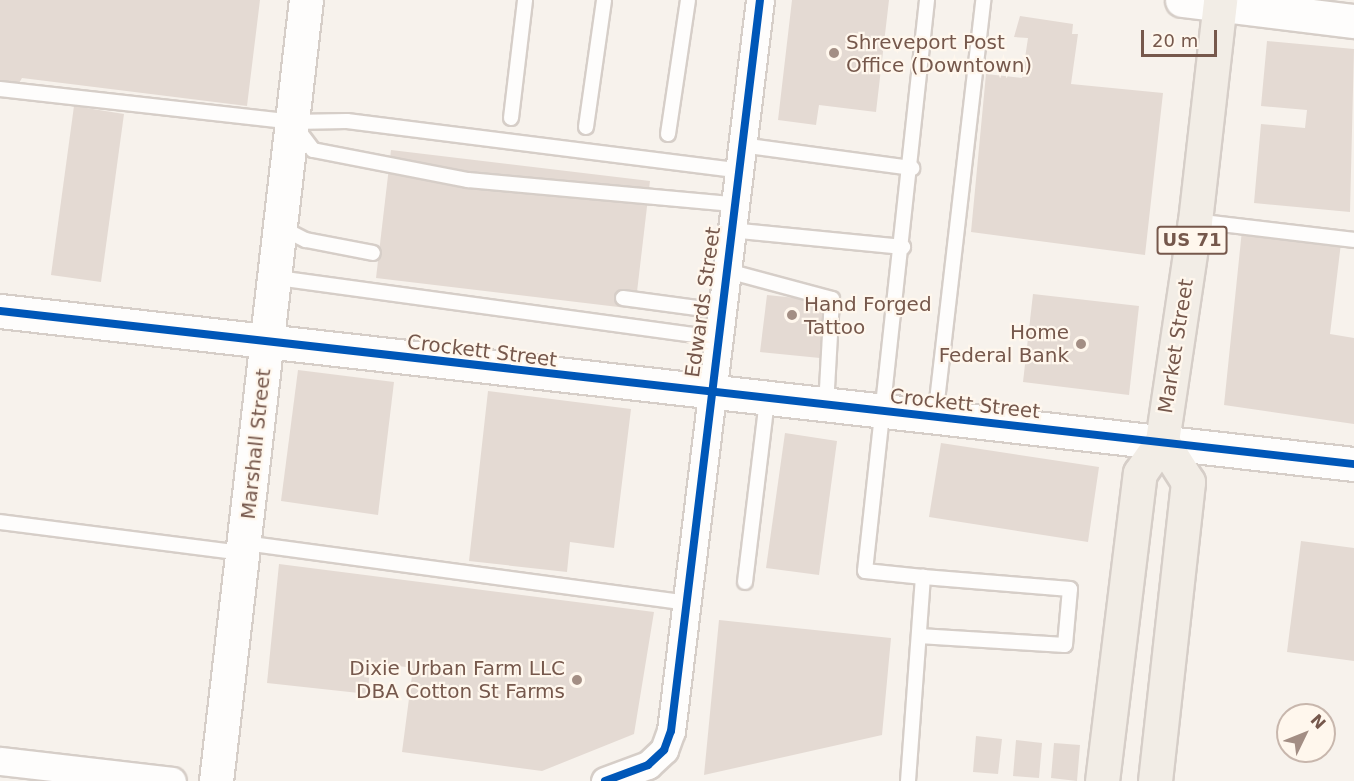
<!DOCTYPE html>
<html>
<head>
<meta charset="utf-8">
<style>
  body { margin:0 }
  #map { position:relative; width:1354px; height:781px; overflow:hidden; background:#f7f2ec; font-family:"DejaVu Sans",sans-serif }
  div>[style] { position:absolute }
  .building>* { inset:0; background:#e4dad3 }
  .roads { filter:drop-shadow(2px 0 #d6cec8) drop-shadow(-2px 0 #d6cec8) drop-shadow(0 2px #d6cec8) drop-shadow(0 -2px #d6cec8) }
  .lane>* { height:14px; margin:-7px; padding:0 7px; transform-origin:7px; border-radius:7px; background:#fefdfc }
  .street>* { height:27px; margin:-13.5px; padding:0 13.5px; transform-origin:13.5px; border-radius:13.5px; background:#fefdfc }
  .secondary>* { height:33px; margin:-16.5px; padding:0 16.5px; transform-origin:16.5px; border-radius:16.5px; background:#fefdfc }
  .primary>* { height:33px; margin:-16.5px; padding:0 16.5px; transform-origin:16.5px; border-radius:16.5px; background:#f2ede6 }
  .cycleway>* { height:8px; margin:-4px; padding:0 4px; transform-origin:4px; border-radius:4px; background:#0057b8 }
  .dots>* { width:16px; height:16px; translate:-50% -50%; box-sizing:border-box; border:3px solid #fff7ed; border-radius:50% }
  span { translate:-50% -50%; white-space:nowrap; text-align:center; line-height:1.15; -webkit-text-stroke:4.5px #fff7ed; paint-order:stroke }
  .shield-label span { padding:2px 4px; background:#fff7ed; border:2px solid; border-radius:4px; -webkit-text-stroke-width:0 }
  .shield-label { font-size:18px; color:#76584c; font-weight:700 }
  .poi-label { font-size:20px; color:#76584c }
  .left { translate:0 -50%; text-align:left }
  .right { translate:-100% -50%; text-align:right }
  .street-label { font-size:20px; color:#76584c }
  .north { position:absolute; left:1276px; top:703px; width:60px; height:60px; box-sizing:border-box; background:#fff7ed; border:2px solid #c8b7ad; border-radius:50%; rotate:47deg; font-size:16px; font-weight:700; line-height:24px; text-align:center; color:#76584c }
  .north::after { content:''; display:block; margin:auto; width:21px; height:27px; background:#a38e84; clip-path:polygon(50% 0,100% 100%,50% 72%,0 100%) }
  .scale { position:absolute; left:1141px; top:30px; width:76px; height:27px; box-sizing:border-box; border:3px solid #76584c; border-top:0; padding-left:8px; font-size:18px; line-height:21px; white-space:nowrap; color:#76584c; -webkit-text-stroke:4px #fff7ed; paint-order:stroke }
</style>
</head>
<body>
<div id="map">
  <div class="building">
    <i style="clip-path:polygon(0 0,260px 0,247px 106px,22px 78px,15px 90px,0 88px)"></i>
    <i style="clip-path:polygon(792px 0,889px 0,876px 112px,819px 105px,816px 125px,778px 120px)"></i>
    <i style="clip-path:polygon(1020px 16px,1073px 24px,1072px 34px,1078px 34px,1071px 84px,1163px 93px,1145px 255px,971px 232px,986px 74px,1022px 78px,1028px 38px,1014px 37px)"></i>
    <i style="clip-path:polygon(1267px 41px,1354px 49px,1350px 212px,1254px 203px,1261px 124px,1305px 128px,1307px 110px,1261px 106px)"></i>
    <i style="clip-path:polygon(74px 106px,124px 114px,101px 282px,51px 275px)"></i>
    <i style="clip-path:polygon(391px 150px,650px 181px,635px 309px,376px 278px)"></i>
    <i style="clip-path:polygon(1242px 230px,1341px 243px,1330px 334px,1354px 338px,1354px 424px,1224px 405px)"></i>
    <i style="clip-path:polygon(1033px 294px,1139px 306px,1129px 395px,1023px 382px)"></i>
    <i style="clip-path:polygon(767px 295px,825px 301px,820px 358px,760px 352px)"></i>
    <i style="clip-path:polygon(298px 370px,394px 382px,378px 515px,281px 501px)"></i>
    <i style="clip-path:polygon(488px 391px,631px 409px,614px 548px,570px 542px,567px 572px,469px 561px)"></i>
    <i style="clip-path:polygon(785px 433px,837px 441px,819px 575px,766px 568px)"></i>
    <i style="clip-path:polygon(941px 443px,1099px 467px,1088px 542px,929px 517px)"></i>
    <i style="clip-path:polygon(1301px 541px,1354px 548px,1354px 661px,1287px 652px)"></i>
    <i style="clip-path:polygon(279px 564px,654px 612px,634px 734px,542px 771px,402px 752px,413px 668px,370px 662px,368px 694px,267px 683px)"></i>
    <i style="clip-path:polygon(719px 620px,891px 638px,882px 735px,704px 775px)"></i>
    <i style="clip-path:polygon(976px 736px,1002px 739px,998px 774px,973px 772px)"></i>
    <i style="clip-path:polygon(1016px 740px,1042px 743px,1039px 778px,1013px 776px)"></i>
    <i style="clip-path:polygon(1054px 743px,1080px 745px,1077px 781px,1051px 778px)"></i>
  </div>
  <div class="roads">
    <div class="lane">
      <i style="left:0;top:89px;width:294px;rotate:6.4deg"></i>
      <i style="left:292px;top:122px;width:55px;rotate:-1deg"></i>
      <i style="left:347px;top:121px;width:393px;rotate:7.2deg"></i>
      <i style="left:511px;top:118px;width:119px;rotate:-83.2deg"></i>
      <i style="left:295px;top:126px;width:30px;rotate:53deg"></i>
      <i style="left:313px;top:150px;width:158px;rotate:11deg"></i>
      <i style="left:468px;top:180px;width:266px;rotate:5.2deg"></i>
      <i style="left:586px;top:127px;width:128px;rotate:-81.9deg"></i>
      <i style="left:668px;top:134px;width:135px;rotate:-81.5deg"></i>
      <i style="left:741px;top:145px;width:173px;rotate:7.7deg"></i>
      <i style="left:1195px;top:221px;width:160px;rotate:6.8deg"></i>
      <i style="left:280px;top:227px;width:29px;rotate:27deg"></i>
      <i style="left:306px;top:240px;width:68px;rotate:11deg"></i>
      <i style="left:730px;top:230px;width:174px;rotate:5.6deg"></i>
      <i style="left:724px;top:270px;width:112px;rotate:15deg"></i>
      <i style="left:832px;top:299px;width:106px;rotate:93.2deg"></i>
      <i style="left:276px;top:272px;width:11px;rotate:38deg"></i>
      <i style="left:285px;top:279px;width:434px;rotate:7.8deg"></i>
      <i style="left:623px;top:298px;width:97px;rotate:7.7deg"></i>
      <i style="left:935px;top:418px;width:421px;rotate:-83.4deg"></i>
      <i style="left:0;top:522px;width:244px;rotate:7.3deg"></i>
      <i style="left:245px;top:543px;width:446px;rotate:7.7deg"></i>
      <i style="left:745px;top:582px;width:182px;rotate:-83.1deg"></i>
      <i style="left:919px;top:636px;width:146px;rotate:3.5deg"></i>
      <i style="left:1065px;top:645px;width:56px;rotate:-84.9deg"></i>
      <i style="left:1070px;top:589px;width:147px;rotate:-175.3deg"></i>
      <i style="left:908px;top:781px;width:205px;rotate:-85.8deg"></i>
      <i style="left:923px;top:577px;width:58px;rotate:-174.1deg"></i>
      <i style="left:865px;top:571px;width:574px;rotate:-83.8deg"></i>
    </div>
    <div class="street">
      <i style="left:0;top:761px;width:173px;rotate:6.6deg"></i>
      <i style="left:605px;top:781px;width:46px;rotate:-20.4deg"></i>
      <i style="left:648px;top:765px;width:22px;rotate:-43deg"></i>
      <i style="left:664px;top:750px;width:20px;rotate:-70deg"></i>
      <i style="left:671px;top:731px;width:736px;rotate:-83.06deg"></i>
    </div>
    <div class="secondary">
      <i style="left:1182px;top:0;width:173px;rotate:7deg"></i>
      <i style="left:0;top:311px;width:1363px;rotate:6.45deg"></i>
      <i style="left:216px;top:781px;width:786px;rotate:-83.43deg"></i>
    </div>
    <div class="primary">
      <i style="left:1102px;top:781px;width:310px;rotate:-83deg"></i>
      <i style="left:1140px;top:473px;width:39px;rotate:-55deg"></i>
      <i style="left:1162px;top:441px;width:222px;rotate:-81.5deg"></i>
      <i style="left:1195px;top:221px;width:222px;rotate:-83.5deg"></i>
      <i style="left:1155px;top:781px;width:301px;rotate:-83.7deg"></i>
      <i style="left:1188px;top:482px;width:49px;rotate:-122.4deg"></i>
    </div>
  </div>
  <div class="cycleway">
    <i style="left:0;top:311px;width:1363px;rotate:6.45deg"></i>
    <i style="left:605px;top:781px;width:46px;rotate:-20.4deg"></i>
    <i style="left:648px;top:765px;width:22px;rotate:-43deg"></i>
    <i style="left:664px;top:750px;width:20px;rotate:-70deg"></i>
    <i style="left:671px;top:731px;width:736px;rotate:-83.06deg"></i>
  </div>
  <div class="dots">
    <i style="left:834px;top:53px;background:#a38e84"></i>
    <i style="left:792px;top:315px;background:#a38e84"></i>
    <i style="left:1081px;top:344px;background:#a38e84"></i>
    <i style="left:577px;top:680px;background:#a38e84"></i>
  </div>
  <div class="shield-label">
    <span style="left:1192px;top:240px">US 71</span>
  </div>
  <div class="poi-label">
    <span class="left" style="left:846px;top:54px">Shreveport Post<br>Office (Downtown)</span>
    <span class="left" style="left:804px;top:316px">Hand Forged<br>Tattoo</span>
    <span class="right" style="left:1069px;top:344px">Home<br>Federal Bank</span>
    <span class="right" style="left:565px;top:680px">Dixie Urban Farm LLC<br>DBA Cotton St Farms</span>
  </div>
  <div class="street-label">
    <span style="left:703px;top:302px;rotate:-82deg">Edwards Street</span>
    <span style="left:1176px;top:346px;rotate:-81deg">Market Street</span>
    <span style="left:482px;top:351px;rotate:7deg">Crockett Street</span>
    <span style="left:965px;top:404px;rotate:6deg">Crockett Street</span>
    <span style="left:256px;top:444px;rotate:-84deg">Marshall Street</span>
  </div>
  <div class="north">N</div>
  <div class="scale">20 m</div>
</div>
</body>
</html>
